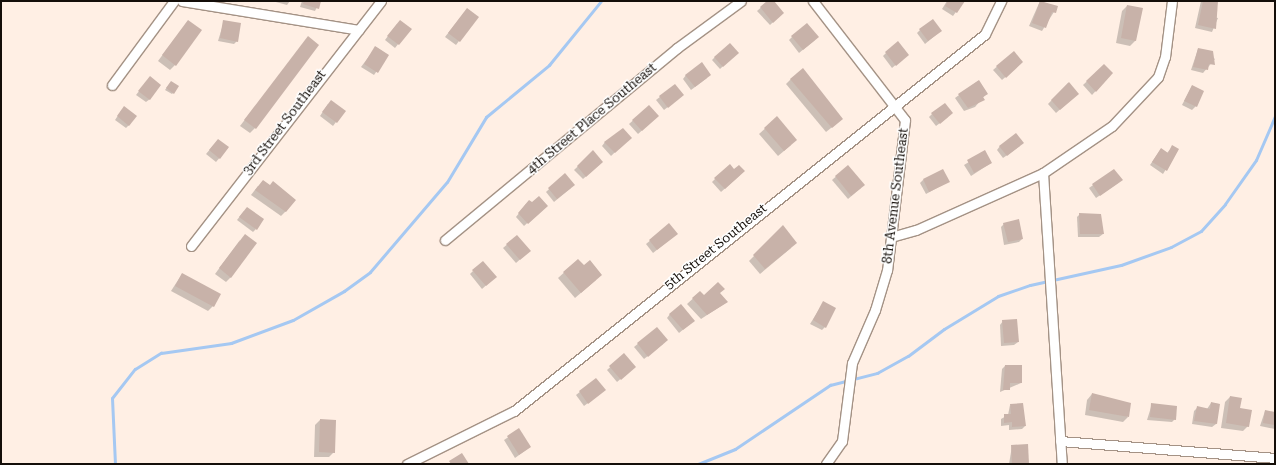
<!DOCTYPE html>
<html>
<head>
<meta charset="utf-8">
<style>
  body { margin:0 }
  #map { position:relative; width:1276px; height:465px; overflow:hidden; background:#ffefe4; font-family:"Roboto Serif",serif }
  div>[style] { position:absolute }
  .shadow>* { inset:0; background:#0003 }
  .stream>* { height:3px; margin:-1.5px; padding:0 1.5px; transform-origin:1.5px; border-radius:1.5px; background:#a5c8f2 }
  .building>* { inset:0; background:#c8b2a9 }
  .roads { filter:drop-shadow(1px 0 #a49285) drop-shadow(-1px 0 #a49285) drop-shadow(0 1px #a49285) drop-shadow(0 -1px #a49285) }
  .street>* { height:9px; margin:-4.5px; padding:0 4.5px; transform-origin:4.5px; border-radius:4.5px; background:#fff }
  span { translate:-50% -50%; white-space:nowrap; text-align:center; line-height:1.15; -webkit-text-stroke:3px #fff; paint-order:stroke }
  .street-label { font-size:13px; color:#140e09 }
  .frame { position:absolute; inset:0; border:2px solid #140e09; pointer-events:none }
</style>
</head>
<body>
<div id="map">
  <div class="shadow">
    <i style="clip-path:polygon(272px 1px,290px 1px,287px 5px)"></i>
    <i style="clip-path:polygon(302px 1px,320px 1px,315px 11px,300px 7px)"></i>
    <i style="clip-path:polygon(768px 1px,783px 13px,770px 25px,757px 11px)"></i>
    <i style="clip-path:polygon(947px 1px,964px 1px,953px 16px,942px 9px)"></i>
    <i style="clip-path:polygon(1040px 1px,1057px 7px,1042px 31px,1029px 26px)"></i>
    <i style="clip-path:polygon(1201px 1px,1217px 1px,1213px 17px,1218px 18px,1212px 32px,1195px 28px)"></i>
    <i style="clip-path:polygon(1127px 6px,1141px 9px,1135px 41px,1130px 46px,1116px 43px,1122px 11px)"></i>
    <i style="clip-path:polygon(467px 9px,477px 17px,456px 45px,445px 37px)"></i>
    <i style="clip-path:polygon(188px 21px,175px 65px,170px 70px,158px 61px)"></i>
    <i style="clip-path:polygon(224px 21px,237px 41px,234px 44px,218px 41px)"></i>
    <i style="clip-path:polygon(397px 24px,410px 29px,395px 48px,385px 40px)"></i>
    <i style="clip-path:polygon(920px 30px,937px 34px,925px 44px,917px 33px)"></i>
    <i style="clip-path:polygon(792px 37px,815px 40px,799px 53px,789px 40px)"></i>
    <i style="clip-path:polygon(308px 38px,255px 128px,250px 133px,240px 126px)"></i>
    <i style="clip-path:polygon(376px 47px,388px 55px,374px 75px,361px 67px)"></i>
    <i style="clip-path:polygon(1198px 49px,1215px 59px,1203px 73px,1191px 70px)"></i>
    <i style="clip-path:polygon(1014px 52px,1019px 65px,1002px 80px,993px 70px)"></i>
    <i style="clip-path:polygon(737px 53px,720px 69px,712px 60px,715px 57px)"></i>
    <i style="clip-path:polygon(886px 53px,904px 58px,892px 68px,883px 56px)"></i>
    <i style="clip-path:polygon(1104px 65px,1112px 73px,1092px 95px,1083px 85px)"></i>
    <i style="clip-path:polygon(686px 75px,707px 78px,691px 90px,683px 79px)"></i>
    <i style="clip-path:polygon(791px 79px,836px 124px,826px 132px,786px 84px)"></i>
    <i style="clip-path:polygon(147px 81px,150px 99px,146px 102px,136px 95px)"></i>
    <i style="clip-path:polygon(978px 81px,987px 93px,975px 107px,964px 111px,955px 98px)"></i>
    <i style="clip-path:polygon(170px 83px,173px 93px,172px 94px,165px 90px)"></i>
    <i style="clip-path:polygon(1068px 83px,1074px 97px,1056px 113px,1048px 104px)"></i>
    <i style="clip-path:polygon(675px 85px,679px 98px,664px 110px,656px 100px)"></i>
    <i style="clip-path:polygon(1192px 86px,1196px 106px,1192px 110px,1182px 105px)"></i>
    <i style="clip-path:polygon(328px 104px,336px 122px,333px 126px,320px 116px)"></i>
    <i style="clip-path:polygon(649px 106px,658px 116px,638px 134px,629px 124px)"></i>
    <i style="clip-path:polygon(121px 111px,129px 125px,126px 128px,115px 120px)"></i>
    <i style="clip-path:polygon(932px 114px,948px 117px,936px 126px,929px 117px)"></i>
    <i style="clip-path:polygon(777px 118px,791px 145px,778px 156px,759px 134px)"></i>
    <i style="clip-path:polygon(218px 140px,228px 148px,216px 162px,206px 154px)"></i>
    <i style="clip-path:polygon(627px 141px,611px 156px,602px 146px,605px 142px)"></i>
    <i style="clip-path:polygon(1000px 146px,1020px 146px,1003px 158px,997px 150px)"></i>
    <i style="clip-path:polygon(1173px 146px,1178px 150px,1163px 174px,1150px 165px,1161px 149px,1167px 153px)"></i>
    <i style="clip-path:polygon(593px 152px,599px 165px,583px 179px,574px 170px)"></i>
    <i style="clip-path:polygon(985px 152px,991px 163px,971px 176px,964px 165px)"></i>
    <i style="clip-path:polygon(848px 166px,861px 188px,848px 199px,832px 180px)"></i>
    <i style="clip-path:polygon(1114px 170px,1118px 183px,1096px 198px,1089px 188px)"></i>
    <i style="clip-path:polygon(565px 174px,571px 188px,554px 202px,546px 192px)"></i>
    <i style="clip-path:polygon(740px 175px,721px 192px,712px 182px,715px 179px)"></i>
    <i style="clip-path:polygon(923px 180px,948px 182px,926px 194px,920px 183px)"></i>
    <i style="clip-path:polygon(258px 186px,286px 211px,281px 216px,251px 195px)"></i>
    <i style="clip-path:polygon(526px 204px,546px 206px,524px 226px,516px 217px)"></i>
    <i style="clip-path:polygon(244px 211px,256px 229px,253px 232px,237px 220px)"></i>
    <i style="clip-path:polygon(1080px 214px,1100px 215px,1103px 234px,1099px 237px,1078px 237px,1077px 217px)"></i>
    <i style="clip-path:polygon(1004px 224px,1022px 239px,1019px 242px,1004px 245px,1001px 227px)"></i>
    <i style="clip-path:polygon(669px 225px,673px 237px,653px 253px,646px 244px)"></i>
    <i style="clip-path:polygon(783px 227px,791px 248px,760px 274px,749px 261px)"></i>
    <i style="clip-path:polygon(517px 236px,526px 254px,516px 263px,503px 248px)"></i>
    <i style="clip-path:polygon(240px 240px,231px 277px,226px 282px,215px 274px)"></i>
    <i style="clip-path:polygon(578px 260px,596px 280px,575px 298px,558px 278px)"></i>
    <i style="clip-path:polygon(473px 271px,492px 280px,482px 289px,470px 274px)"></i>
    <i style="clip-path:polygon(182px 274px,213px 306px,208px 311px,171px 291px)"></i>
    <i style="clip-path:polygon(700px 292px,704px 296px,719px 293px,727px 302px,701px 319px,687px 304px)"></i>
    <i style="clip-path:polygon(823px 303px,825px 327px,822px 330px,810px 324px)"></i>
    <i style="clip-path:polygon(670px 314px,690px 324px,679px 333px,667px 318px)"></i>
    <i style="clip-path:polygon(1003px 321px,1018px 342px,1014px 345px,1001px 346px,1000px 325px)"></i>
    <i style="clip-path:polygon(657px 328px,663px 344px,644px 359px,634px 347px)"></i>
    <i style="clip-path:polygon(624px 355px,631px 370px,617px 382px,607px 370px)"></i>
    <i style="clip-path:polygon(1005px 366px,1021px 383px,1000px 392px,1002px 369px)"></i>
    <i style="clip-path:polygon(596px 379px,601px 393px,584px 406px,576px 395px)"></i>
    <i style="clip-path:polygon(1092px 394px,1128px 417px,1123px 422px,1085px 415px,1087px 400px)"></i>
    <i style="clip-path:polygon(1230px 397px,1248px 426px,1243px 431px,1221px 428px,1225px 402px)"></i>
    <i style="clip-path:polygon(1211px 403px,1219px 404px,1216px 424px,1212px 427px,1192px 424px,1194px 411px,1197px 408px,1207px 409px)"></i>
    <i style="clip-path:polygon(1152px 404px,1175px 419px,1172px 422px,1147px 420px)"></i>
    <i style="clip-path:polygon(1010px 405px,1025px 426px,1022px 429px,1009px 430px,1009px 425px,1001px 426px,1001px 419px,1008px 415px)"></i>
    <i style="clip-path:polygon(1265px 411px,1275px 413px,1275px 429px,1260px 426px)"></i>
    <i style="clip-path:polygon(320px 420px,334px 452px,329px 457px,314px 457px,315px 425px)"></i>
    <i style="clip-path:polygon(519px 430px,530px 447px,515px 458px,504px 440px)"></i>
    <i style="clip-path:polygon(1012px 446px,1028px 464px,1009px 464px)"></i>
  </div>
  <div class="stream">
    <i style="left:115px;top:464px;width:66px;rotate:-92.6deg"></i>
    <i style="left:112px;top:398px;width:37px;rotate:-52deg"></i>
    <i style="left:135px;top:369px;width:31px;rotate:-32deg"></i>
    <i style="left:161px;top:353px;width:71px;rotate:-8.1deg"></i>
    <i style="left:231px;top:343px;width:66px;rotate:-20.4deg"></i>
    <i style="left:293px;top:320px;width:59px;rotate:-29.6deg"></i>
    <i style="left:344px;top:291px;width:32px;rotate:-36deg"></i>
    <i style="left:370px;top:272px;width:118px;rotate:-49.5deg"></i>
    <i style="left:447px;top:182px;width:76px;rotate:-59deg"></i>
    <i style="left:486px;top:117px;width:82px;rotate:-39.5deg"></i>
    <i style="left:549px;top:65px;width:82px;rotate:-50.9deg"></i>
    <i style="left:698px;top:464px;width:40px;rotate:-22deg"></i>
    <i style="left:735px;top:449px;width:115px;rotate:-34deg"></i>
    <i style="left:830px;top:385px;width:49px;rotate:-14.3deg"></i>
    <i style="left:877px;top:373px;width:35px;rotate:-29deg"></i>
    <i style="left:908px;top:356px;width:45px;rotate:-36.9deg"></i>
    <i style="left:944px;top:329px;width:63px;rotate:-31.4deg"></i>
    <i style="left:998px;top:296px;width:34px;rotate:-19deg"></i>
    <i style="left:1030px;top:285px;width:93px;rotate:-12.4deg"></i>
    <i style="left:1121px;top:265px;width:53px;rotate:-19.8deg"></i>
    <i style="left:1171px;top:247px;width:34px;rotate:-28deg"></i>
    <i style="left:1201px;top:231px;width:36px;rotate:-48deg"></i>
    <i style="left:1225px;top:204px;width:54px;rotate:-54.8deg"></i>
    <i style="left:1256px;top:160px;width:48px;rotate:-66.6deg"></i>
  </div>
  <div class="building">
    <i style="clip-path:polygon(304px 1px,321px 1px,319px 9px,303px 4px)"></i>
    <i style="clip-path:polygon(767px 1px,774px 1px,784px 13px,773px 23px,760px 7px)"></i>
    <i style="clip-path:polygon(948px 1px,965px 1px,957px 13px,945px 6px)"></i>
    <i style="clip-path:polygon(1040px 1px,1058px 6px,1056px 13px,1052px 12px,1046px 28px,1032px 23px)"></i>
    <i style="clip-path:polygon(1203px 1px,1218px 1px,1216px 29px,1198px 25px)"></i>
    <i style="clip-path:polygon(1127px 5px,1143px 8px,1136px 41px,1121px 38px)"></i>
    <i style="clip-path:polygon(467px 8px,479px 17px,460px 42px,448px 33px)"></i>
    <i style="clip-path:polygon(933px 19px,942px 31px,928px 41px,919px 29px)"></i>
    <i style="clip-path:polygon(188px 20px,202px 30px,176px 66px,162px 55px)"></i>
    <i style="clip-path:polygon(223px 20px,241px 23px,238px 42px,220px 38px)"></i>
    <i style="clip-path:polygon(400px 20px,412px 29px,399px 45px,387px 36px)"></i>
    <i style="clip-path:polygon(807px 23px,819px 37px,803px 50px,791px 36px)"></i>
    <i style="clip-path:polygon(308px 36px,319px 45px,256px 129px,244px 120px)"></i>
    <i style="clip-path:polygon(898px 41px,909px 55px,896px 66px,885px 52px)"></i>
    <i style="clip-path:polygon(730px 43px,739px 53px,723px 67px,714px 57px)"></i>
    <i style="clip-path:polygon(375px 46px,389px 55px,378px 73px,364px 64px)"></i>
    <i style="clip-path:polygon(1198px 48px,1213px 51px,1215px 65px,1209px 64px,1208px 70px,1193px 67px)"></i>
    <i style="clip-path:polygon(1014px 51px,1023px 62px,1006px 78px,996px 66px)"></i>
    <i style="clip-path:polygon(702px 62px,711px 75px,695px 87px,685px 75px)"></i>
    <i style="clip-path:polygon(1104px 64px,1113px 73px,1096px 92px,1086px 81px)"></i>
    <i style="clip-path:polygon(803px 68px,843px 119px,832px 128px,790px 79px)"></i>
    <i style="clip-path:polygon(150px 76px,161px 85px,150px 100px,138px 91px)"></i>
    <i style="clip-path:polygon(979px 80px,988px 94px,983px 97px,985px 100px,968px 108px,958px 94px)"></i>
    <i style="clip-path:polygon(171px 81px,179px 86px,174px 94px,166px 88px)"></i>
    <i style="clip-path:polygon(1069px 82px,1079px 94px,1060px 110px,1051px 100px)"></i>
    <i style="clip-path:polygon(675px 84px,684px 95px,668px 108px,659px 96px)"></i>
    <i style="clip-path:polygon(1192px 85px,1204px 91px,1197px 107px,1184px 101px)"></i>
    <i style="clip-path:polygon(331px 100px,346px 111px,337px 123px,322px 112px)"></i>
    <i style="clip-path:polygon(945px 103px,953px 113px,940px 124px,931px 113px)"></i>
    <i style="clip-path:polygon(649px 105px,659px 116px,642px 131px,632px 120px)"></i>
    <i style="clip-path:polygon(124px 106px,137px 116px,129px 126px,117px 116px)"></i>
    <i style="clip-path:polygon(777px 116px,797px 140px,784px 151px,764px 128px)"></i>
    <i style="clip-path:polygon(623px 128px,632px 138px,615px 153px,604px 142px)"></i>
    <i style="clip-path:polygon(1016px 133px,1024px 143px,1007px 156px,999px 146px)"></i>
    <i style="clip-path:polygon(218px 139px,229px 147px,220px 159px,209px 150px)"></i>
    <i style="clip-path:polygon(1172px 145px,1179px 149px,1167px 171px,1152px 162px,1161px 148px,1168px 153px)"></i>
    <i style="clip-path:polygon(593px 150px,603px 162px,586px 177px,577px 166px)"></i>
    <i style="clip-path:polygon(985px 150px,992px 163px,974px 173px,967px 160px)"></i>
    <i style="clip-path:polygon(730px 164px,734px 169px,739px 165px,745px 171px,725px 189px,714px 178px)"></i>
    <i style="clip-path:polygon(848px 165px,865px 185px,851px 196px,835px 176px)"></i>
    <i style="clip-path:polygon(943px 169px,950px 182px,929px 192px,923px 179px)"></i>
    <i style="clip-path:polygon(1114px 169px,1123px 180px,1100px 196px,1092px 184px)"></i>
    <i style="clip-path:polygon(565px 173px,575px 185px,557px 199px,548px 188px)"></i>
    <i style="clip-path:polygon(263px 180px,270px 185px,273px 181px,296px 200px,286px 212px,255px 190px)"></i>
    <i style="clip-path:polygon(539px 196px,548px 206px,528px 224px,518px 213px,529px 200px,532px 202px)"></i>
    <i style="clip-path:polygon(247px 207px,264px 219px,257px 230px,239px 217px)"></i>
    <i style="clip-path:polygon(1079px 213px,1101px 214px,1104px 234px,1080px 234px)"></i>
    <i style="clip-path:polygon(1019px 219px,1023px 239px,1008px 242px,1003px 223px)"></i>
    <i style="clip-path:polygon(669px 223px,678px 234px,657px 250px,649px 240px)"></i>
    <i style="clip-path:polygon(783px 225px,797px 243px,765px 269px,753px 255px)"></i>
    <i style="clip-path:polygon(245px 234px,257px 243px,231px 278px,219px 268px)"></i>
    <i style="clip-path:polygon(517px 235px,531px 251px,520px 260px,506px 244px)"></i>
    <i style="clip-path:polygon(578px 259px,584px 265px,590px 260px,602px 275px,581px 293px,563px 272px)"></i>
    <i style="clip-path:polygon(483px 261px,497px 277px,486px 286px,472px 270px)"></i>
    <i style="clip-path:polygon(182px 273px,221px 294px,214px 307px,175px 286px)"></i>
    <i style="clip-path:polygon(718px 282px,725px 289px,720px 293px,728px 302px,707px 315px,692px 298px,700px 291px,704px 295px)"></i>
    <i style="clip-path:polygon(823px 301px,836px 308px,826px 328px,813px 320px)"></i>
    <i style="clip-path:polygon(681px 304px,695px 321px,683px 330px,669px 314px)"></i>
    <i style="clip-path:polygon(1017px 319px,1019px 342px,1004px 343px,1002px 320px)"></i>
    <i style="clip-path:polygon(657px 327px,668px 340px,648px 357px,637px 343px)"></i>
    <i style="clip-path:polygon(624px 353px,636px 367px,621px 380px,609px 366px)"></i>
    <i style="clip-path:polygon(1005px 365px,1022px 365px,1022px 383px,1010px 383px,1010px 390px,1003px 390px)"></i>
    <i style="clip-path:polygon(596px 378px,606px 390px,588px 404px,579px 391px)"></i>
    <i style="clip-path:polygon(1092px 393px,1131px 403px,1129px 417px,1089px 410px)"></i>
    <i style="clip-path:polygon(1230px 396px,1242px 398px,1240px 408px,1252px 410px,1249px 427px,1226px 423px)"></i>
    <i style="clip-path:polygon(1211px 402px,1220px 404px,1217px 424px,1194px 421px,1197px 406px,1210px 409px)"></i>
    <i style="clip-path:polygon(1023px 403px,1026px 426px,1012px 427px,1012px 422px,1004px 423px,1004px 414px,1011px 414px,1010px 404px)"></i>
    <i style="clip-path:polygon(1151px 403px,1177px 406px,1176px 420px,1150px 417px)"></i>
    <i style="clip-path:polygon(1265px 410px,1275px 412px,1275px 425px,1263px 423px)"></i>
    <i style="clip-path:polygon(320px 419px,336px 420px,335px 453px,319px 452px)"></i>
    <i style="clip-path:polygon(519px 428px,531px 447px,519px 455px,507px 436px)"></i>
    <i style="clip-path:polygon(1028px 444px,1029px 464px,1012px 464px,1011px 445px)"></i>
    <i style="clip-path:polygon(462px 453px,469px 464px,451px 464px,449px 461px)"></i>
  </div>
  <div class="roads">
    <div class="street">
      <i style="left:182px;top:1px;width:179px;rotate:9.3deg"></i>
      <i style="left:813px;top:1px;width:150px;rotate:52.3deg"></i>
      <i style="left:905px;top:120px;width:151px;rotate:96.8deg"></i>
      <i style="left:887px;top:270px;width:42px;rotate:106.7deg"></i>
      <i style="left:875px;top:310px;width:58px;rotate:113.5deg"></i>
      <i style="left:852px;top:363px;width:79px;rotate:97.3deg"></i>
      <i style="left:842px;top:441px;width:28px;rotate:125deg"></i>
      <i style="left:112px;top:85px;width:104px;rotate:-53.6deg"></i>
      <i style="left:1043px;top:173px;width:292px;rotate:86.3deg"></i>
      <i style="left:891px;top:237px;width:26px;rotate:-16deg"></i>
      <i style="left:916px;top:230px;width:139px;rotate:-24.2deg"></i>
      <i style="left:1043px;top:173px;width:83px;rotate:-34.3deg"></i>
      <i style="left:1112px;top:126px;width:67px;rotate:-46.8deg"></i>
      <i style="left:1158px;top:77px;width:21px;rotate:-71deg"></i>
      <i style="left:1165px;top:57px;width:56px;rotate:-82.9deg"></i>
      <i style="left:445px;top:240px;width:301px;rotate:-39.6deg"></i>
      <i style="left:677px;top:48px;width:79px;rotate:-36.3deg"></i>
      <i style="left:191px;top:246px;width:310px;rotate:-52.2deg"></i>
      <i style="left:1060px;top:441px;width:216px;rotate:4.5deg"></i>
      <i style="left:407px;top:464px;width:119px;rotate:-26.4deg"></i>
      <i style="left:514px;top:411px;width:603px;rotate:-38.67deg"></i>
      <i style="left:985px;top:34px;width:37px;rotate:-64deg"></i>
    </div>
  </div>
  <div class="street-label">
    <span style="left:592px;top:119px;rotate:-40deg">4th Street Place Southeast</span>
    <span style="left:285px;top:123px;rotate:-53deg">3rd Street Southeast</span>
    <span style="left:896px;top:196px;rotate:-83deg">8th Avenue Southeast</span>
    <span style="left:716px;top:247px;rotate:-39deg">5th Street Southeast</span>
  </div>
  <div class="frame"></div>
</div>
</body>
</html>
